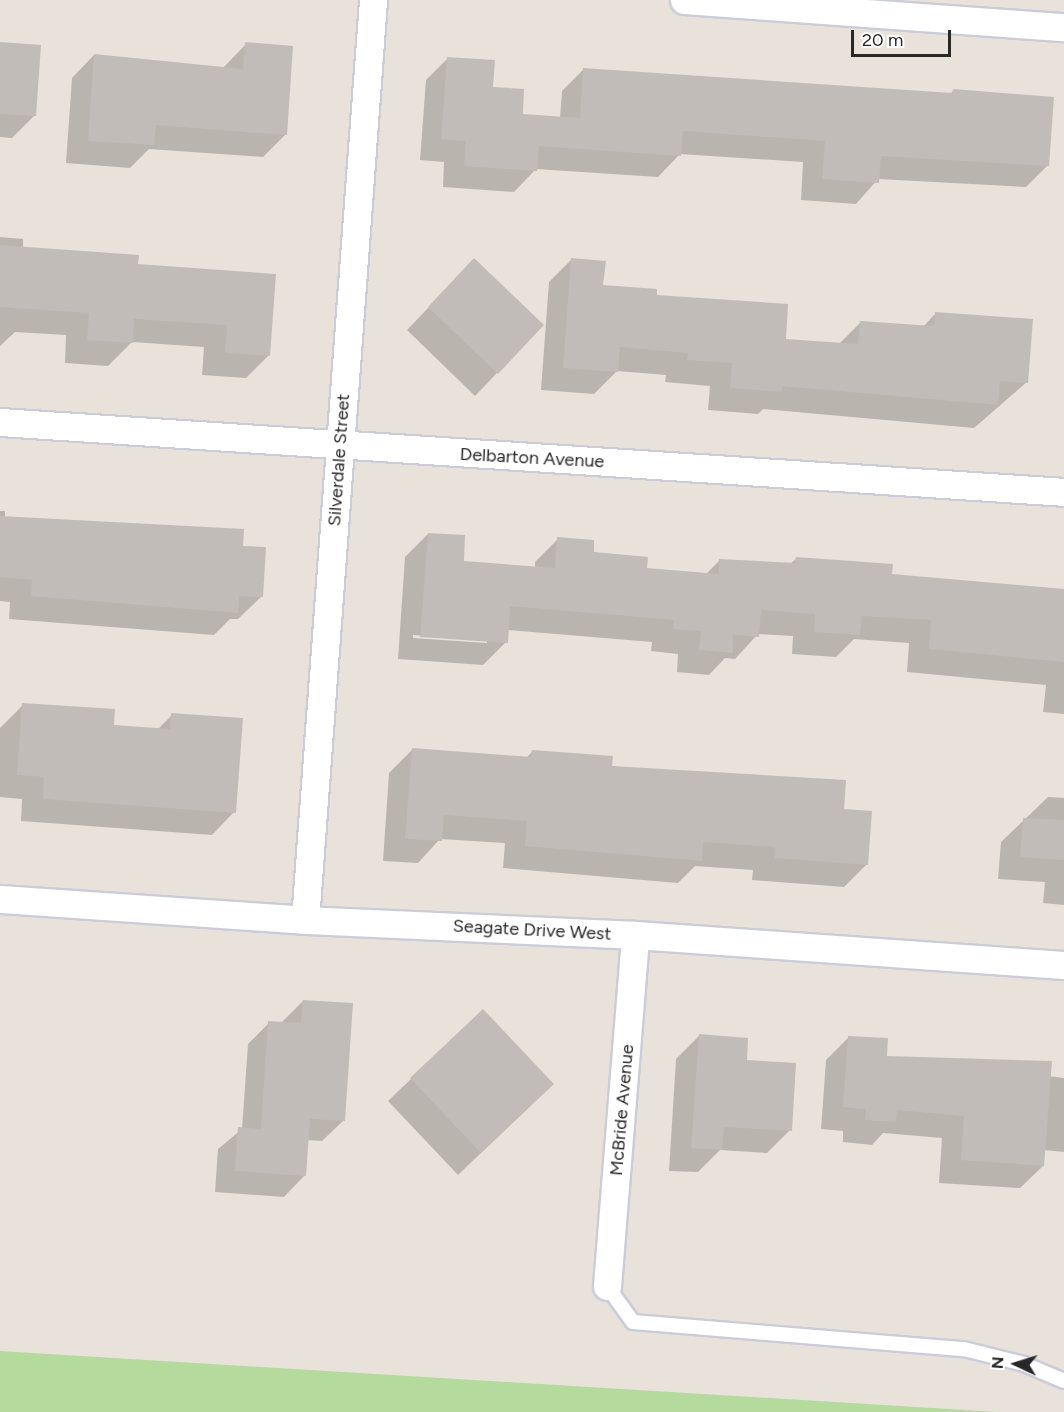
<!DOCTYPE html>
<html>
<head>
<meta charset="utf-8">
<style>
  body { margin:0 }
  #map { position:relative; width:1064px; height:1412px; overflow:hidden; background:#e9e2db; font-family:Figtree,sans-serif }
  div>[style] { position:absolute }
  .green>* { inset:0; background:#b4da9d }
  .shadow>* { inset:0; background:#0003 }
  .building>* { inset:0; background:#c1bcb8 }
  .roads { filter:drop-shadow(2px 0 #cacdd8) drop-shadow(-2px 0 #cacdd8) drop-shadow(0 2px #cacdd8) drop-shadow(0 -2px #cacdd8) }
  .lane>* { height:14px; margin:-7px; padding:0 7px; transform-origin:7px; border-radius:7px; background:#fff }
  .street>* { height:27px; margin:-13.5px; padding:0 13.5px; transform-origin:13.5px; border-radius:13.5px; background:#fff }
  span { translate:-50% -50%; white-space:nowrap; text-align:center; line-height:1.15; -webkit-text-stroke:4.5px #fff; paint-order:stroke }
  .street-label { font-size:18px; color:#282828 }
  .north { position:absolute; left:986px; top:1334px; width:60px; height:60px; -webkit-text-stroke:4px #fff; paint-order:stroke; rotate:274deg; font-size:16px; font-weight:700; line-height:24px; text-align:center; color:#282828 }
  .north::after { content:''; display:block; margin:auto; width:21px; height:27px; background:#282828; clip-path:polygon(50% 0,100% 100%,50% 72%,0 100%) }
  .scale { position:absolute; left:851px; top:30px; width:100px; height:27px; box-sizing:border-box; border:3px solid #282828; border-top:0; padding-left:8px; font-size:18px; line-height:21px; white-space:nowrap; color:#282828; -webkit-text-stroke:4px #fff; paint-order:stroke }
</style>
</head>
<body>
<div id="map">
  <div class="green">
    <i style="clip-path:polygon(0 1351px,997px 1412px,0 1412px)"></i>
  </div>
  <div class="shadow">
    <i style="clip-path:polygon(0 44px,35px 115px,12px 138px,0 137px)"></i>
    <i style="clip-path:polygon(246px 44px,286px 134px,263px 157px,149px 149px,130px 168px,66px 163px,72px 78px,94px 55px,223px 68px)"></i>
    <i style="clip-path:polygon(448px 58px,492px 89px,521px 116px,560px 118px,562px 91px,584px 69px,949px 95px,953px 91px,1048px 165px,1026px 187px,878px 179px,856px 204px,801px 200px,803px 162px,680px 154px,658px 177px,536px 169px,514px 192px,443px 187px,444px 162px,420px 160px,426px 80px)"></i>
    <i style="clip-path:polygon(0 237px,23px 239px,23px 248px,137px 265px,274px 275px,269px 355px,246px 378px,202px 375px,204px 347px,132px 342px,108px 366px,65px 363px,66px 335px,15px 332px,0 346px)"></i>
    <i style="clip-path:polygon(572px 259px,602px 287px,655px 296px,784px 340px,839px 344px,861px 322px,923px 327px,936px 313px,1027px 382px,974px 428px,763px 409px,758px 414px,708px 410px,710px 386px,665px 382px,666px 375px,617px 371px,594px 394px,541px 390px,549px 282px)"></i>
    <i style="clip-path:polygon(452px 283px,497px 373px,475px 396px,407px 330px)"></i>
    <i style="clip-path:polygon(0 511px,5px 511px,5px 518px,241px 547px,261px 597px,238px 619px,230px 619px,214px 635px,9px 619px,10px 602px,0 601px)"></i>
    <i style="clip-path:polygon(evenodd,428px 534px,462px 563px,535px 568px,535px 562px,558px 539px,646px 570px,705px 575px,720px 560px,790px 564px,796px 559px,891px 575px,1064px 590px,1064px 714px,1043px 712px,1046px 685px,907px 672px,909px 643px,854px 639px,836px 657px,792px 654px,793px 636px,758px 634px,735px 659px,725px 658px,709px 675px,677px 672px,678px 654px,651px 651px,652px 642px,507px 630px,506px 642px,483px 665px,398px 659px,405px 557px,428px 534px,413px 635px,487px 640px,487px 643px,413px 638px,413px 635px)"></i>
    <i style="clip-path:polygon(23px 705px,112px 726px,157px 730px,172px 715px,234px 812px,212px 835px,21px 821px,22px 799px,0 797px,0 728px)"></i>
    <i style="clip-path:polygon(412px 750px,526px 758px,532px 752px,610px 768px,867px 864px,844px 887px,752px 880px,753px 870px,695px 866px,678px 883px,503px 868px,505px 843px,440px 839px,418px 863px,383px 861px,389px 773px)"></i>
    <i style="clip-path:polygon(1048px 797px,1064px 798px,1064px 905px,1043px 903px,1045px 882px,998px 879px,1001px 842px)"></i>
    <i style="clip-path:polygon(303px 1001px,343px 1121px,322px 1141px,307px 1140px,304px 1176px,284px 1197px,215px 1192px,218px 1149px,242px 1129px,248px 1044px,269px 1023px,282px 1022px)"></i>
    <i style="clip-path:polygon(699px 1036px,745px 1061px,790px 1130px,767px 1153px,720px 1150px,698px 1172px,669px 1171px,676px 1059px)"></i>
    <i style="clip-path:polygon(849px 1037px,886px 1057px,1064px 1078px,1064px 1152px,1044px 1150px,1043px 1166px,1020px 1188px,939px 1183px,942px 1138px,883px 1133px,872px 1145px,843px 1142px,843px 1131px,821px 1129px,826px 1060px)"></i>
    <i style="clip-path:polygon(411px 1079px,529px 1107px,458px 1175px,388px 1101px)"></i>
  </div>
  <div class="building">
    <i style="clip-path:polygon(0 42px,41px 45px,36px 116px,0 114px)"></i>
    <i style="clip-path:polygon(245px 42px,293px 46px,287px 135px,156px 125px,154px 145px,88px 141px,94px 54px,243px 69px)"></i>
    <i style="clip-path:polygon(447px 57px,495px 60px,493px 87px,524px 89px,523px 114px,580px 118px,583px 68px,952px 93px,953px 89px,1054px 97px,1049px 166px,881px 156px,879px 183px,822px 179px,825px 141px,683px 131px,681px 156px,539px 146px,537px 171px,464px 166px,466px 141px,441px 139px)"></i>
    <i style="clip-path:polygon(0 245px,139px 255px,138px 264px,276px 274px,270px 356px,225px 353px,227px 325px,134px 319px,133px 343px,87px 340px,89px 313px,0 307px)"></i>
    <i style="clip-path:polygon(474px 258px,544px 325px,498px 374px,428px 307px)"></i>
    <i style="clip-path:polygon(571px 258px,606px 261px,603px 285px,657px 289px,657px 295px,788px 304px,786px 339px,858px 344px,860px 321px,934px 326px,935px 312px,1033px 319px,1028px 383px,1000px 381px,998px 405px,782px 386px,782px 392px,730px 388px,732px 363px,687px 360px,688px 353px,620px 347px,618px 372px,563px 368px)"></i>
    <i style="clip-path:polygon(0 516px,244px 529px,243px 546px,266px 547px,263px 597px,239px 596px,238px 613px,31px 596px,32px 580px,0 577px)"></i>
    <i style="clip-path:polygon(428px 533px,465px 535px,464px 561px,555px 568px,557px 537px,594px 540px,594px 552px,648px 557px,647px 568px,719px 574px,719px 559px,795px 563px,796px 557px,893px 564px,892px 574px,1064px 589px,1064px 662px,929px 649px,931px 620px,862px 616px,860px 635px,814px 632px,815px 614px,761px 610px,759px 637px,733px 635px,733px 653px,699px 650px,701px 631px,673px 629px,674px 620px,510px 606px,508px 643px,420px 637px)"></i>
    <i style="clip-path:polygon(22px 703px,115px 709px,114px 725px,170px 729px,171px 713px,243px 718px,236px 813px,43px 799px,44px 777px,17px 775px)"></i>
    <i style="clip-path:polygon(412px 748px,531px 757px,532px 750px,613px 756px,612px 766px,846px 780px,844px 809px,872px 811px,868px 865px,775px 858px,775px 847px,703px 842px,702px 861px,525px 846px,527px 821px,444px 815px,442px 841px,405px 839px)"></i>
    <i style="clip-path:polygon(1023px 818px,1064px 820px,1064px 860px,1020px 857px)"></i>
    <i style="clip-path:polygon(303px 1000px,353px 1003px,345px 1121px,310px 1119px,306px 1176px,235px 1171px,238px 1127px,261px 1129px,268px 1021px,301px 1023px)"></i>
    <i style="clip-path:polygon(483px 1009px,554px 1084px,481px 1153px,410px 1078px)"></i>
    <i style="clip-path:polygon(699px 1034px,748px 1038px,747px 1060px,796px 1063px,792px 1131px,724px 1127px,722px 1150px,691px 1148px)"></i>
    <i style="clip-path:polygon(848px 1036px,888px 1038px,887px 1056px,1052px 1061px,1044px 1166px,961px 1160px,964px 1116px,897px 1110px,896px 1122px,865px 1120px,866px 1109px,843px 1107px)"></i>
  </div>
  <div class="roads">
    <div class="lane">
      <i style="left:607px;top:1286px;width:44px;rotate:54.2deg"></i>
      <i style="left:633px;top:1322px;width:332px;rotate:4.7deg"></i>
      <i style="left:964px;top:1349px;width:62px;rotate:14deg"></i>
      <i style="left:1024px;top:1364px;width:43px;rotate:23deg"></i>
    </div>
    <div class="street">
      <i style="left:684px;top:0;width:381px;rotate:4.1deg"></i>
      <i style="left:0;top:422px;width:1066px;rotate:3.76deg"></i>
      <i style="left:0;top:899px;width:306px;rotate:3.9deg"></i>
      <i style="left:305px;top:920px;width:330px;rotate:2.6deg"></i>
      <i style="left:635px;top:935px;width:430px;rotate:4deg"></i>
      <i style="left:305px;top:920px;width:923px;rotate:-85.77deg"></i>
      <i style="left:607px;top:1286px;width:352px;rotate:-85.4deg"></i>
    </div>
  </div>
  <div class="street-label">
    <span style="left:532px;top:458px;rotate:3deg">Delbarton Avenue</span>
    <span style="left:339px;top:460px;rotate:-86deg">Silverdale Street</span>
    <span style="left:532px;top:930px;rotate:3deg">Seagate Drive West</span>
    <span style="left:622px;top:1110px;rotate:-85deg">McBride Avenue</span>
  </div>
  <div class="north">N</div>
  <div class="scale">20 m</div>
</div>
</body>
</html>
